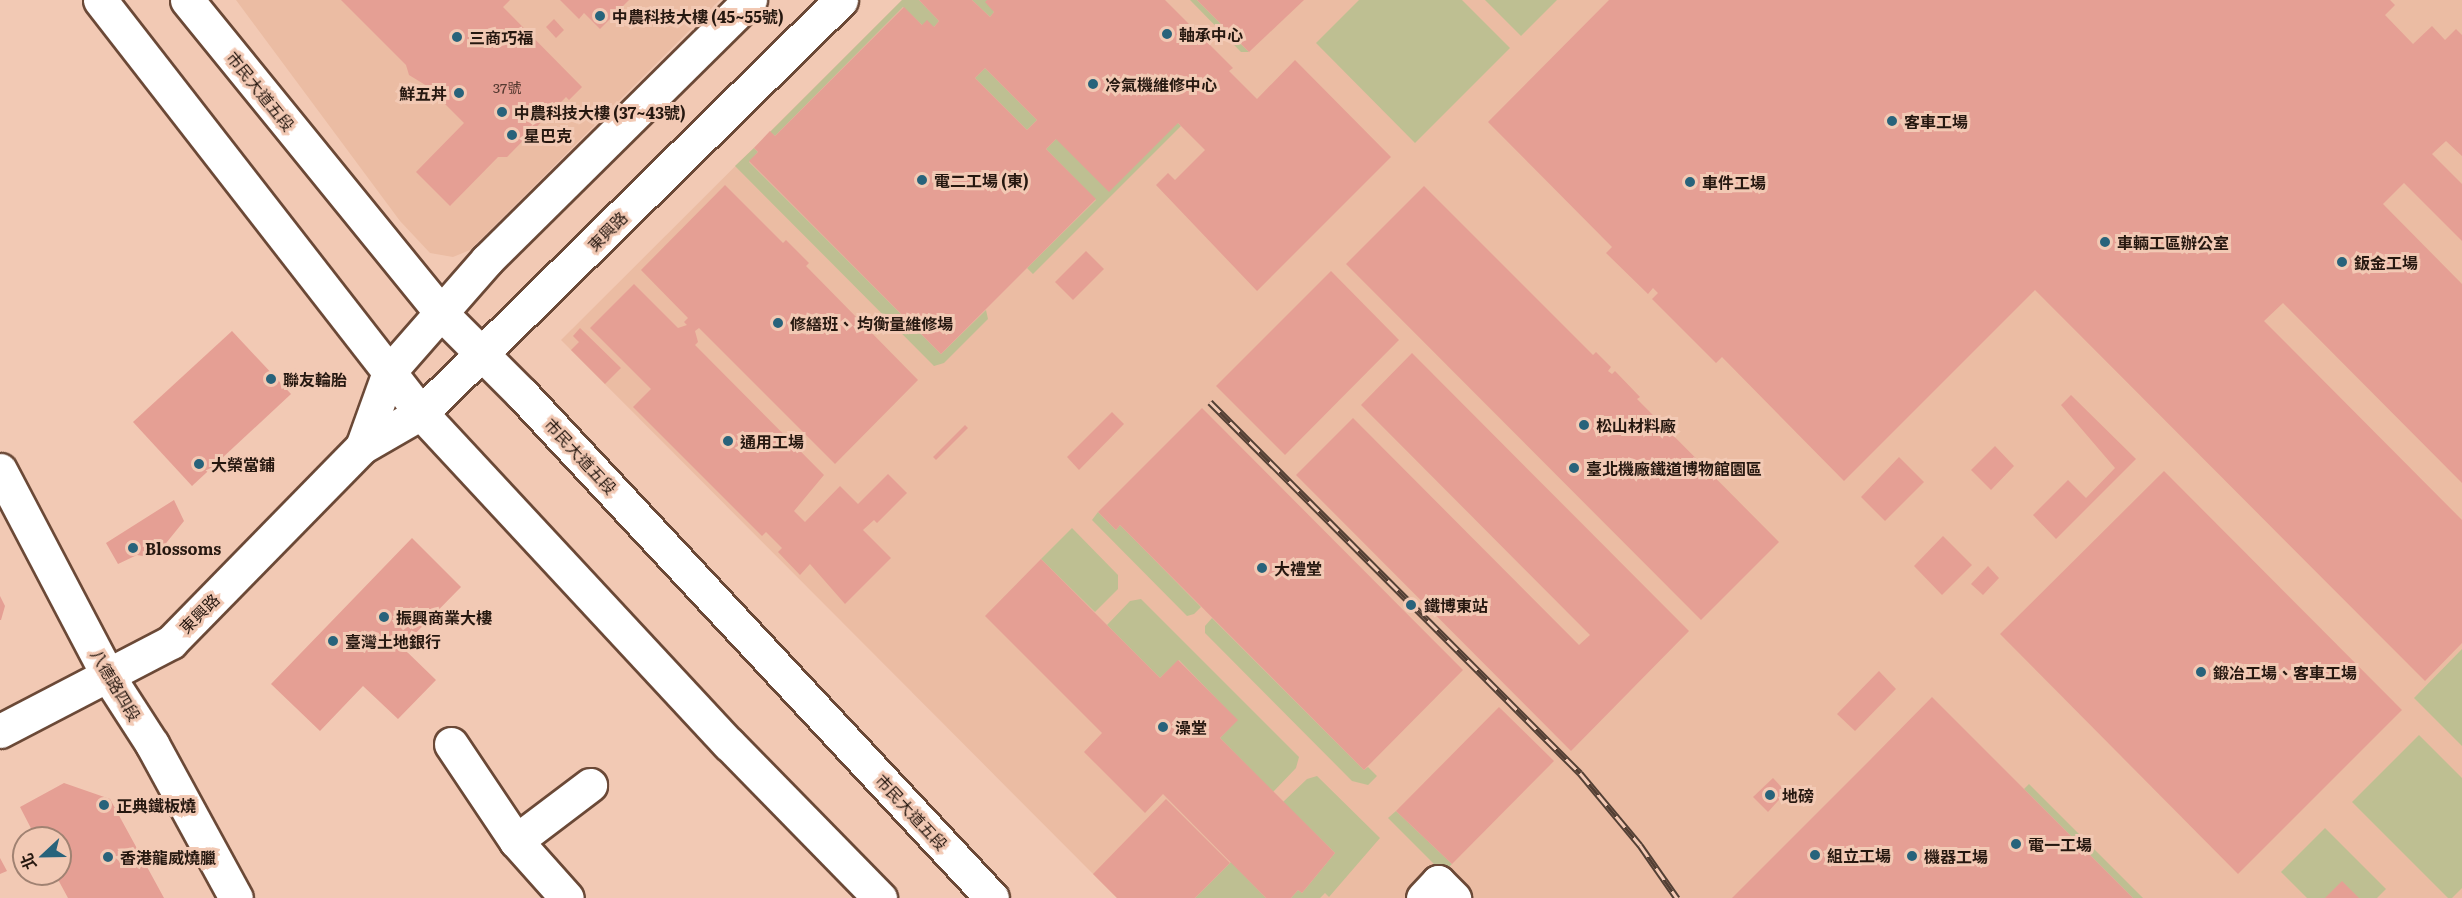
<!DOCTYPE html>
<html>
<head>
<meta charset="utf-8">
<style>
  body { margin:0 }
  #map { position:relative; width:2462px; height:898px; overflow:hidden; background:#f2c9b4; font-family:Literata,"Noto Sans TC",serif }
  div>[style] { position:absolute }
  .built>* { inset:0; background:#ebbca3 }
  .green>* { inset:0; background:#bebf92 }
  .building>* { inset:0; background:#e59f94 }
  .roads { filter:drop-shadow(2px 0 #6b4937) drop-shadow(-2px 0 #6b4937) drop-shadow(0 2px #6b4937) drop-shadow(0 -2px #6b4937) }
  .minor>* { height:33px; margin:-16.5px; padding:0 16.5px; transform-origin:16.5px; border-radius:16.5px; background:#fff }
  .rail>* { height:7px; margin-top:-3.5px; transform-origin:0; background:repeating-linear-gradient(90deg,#f2c9b4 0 14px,#544035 0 28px); box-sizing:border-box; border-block:2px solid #544035 }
  .dots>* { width:16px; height:16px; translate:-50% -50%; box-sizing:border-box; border:3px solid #f2c9b4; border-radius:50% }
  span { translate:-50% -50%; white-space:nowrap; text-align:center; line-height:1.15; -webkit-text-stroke:6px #f2c9b4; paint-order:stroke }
  .number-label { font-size:14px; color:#563a31 }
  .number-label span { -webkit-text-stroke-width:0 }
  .poi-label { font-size:16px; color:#261810; font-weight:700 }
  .left { translate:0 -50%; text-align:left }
  .right { translate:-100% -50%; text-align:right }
  .street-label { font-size:16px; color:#261810 }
  .north { position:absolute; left:12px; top:826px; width:60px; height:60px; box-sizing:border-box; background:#f2c9b4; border:2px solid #a08272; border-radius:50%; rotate:248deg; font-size:16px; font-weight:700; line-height:24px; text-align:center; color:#261810 }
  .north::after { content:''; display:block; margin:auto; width:21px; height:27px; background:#28637b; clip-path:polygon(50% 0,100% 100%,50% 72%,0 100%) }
</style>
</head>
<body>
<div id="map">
  <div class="built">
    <i style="clip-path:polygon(236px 0,720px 0,470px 250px,453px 257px,430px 253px,400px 221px)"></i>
    <i style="clip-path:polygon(902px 0,2462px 0,2462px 898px,1117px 898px,561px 340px)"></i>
  </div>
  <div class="green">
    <i style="clip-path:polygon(902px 0,919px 0,939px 21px,934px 27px,922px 25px,903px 7px,775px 136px,770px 132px)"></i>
    <i style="clip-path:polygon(972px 0,987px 0,994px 12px,990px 17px)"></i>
    <i style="clip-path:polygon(1190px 0,1197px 0,1249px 52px,1241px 52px)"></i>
    <i style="clip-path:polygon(1359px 0,1462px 0,1510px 48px,1415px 143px,1316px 43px)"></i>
    <i style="clip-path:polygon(1485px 0,1557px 0,1521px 36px)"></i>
    <i style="clip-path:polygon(985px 68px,1037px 120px,1027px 130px,975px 78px)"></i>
    <i style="clip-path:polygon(1178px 123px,1181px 126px,1033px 274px,1027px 268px,1096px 200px,1046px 149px,1056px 139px)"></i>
    <i style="clip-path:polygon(754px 148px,758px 152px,749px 162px,941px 354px,986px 310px,988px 319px,944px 363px,934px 366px,735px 166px)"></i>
    <i style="clip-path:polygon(1098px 512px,1116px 530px,1120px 525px,1201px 607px,1194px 614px,1187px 616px,1092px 520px)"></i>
    <i style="clip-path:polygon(1072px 528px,1118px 575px,1118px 589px,1095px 612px,1041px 559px)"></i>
    <i style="clip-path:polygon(1141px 599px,1299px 757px,1296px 768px,1273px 792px,1220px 738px,1237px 720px,1179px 660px,1160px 678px,1107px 625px,1130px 601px)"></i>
    <i style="clip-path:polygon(1212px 618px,1364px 770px,1368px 767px,1377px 776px,1368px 785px,1352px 781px,1205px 633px,1205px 626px)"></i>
    <i style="clip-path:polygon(2462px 649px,2462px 746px,2414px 698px)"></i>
    <i style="clip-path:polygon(2419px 735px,2462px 778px,2462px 888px,2452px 898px,2448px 898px,2352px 802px)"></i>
    <i style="clip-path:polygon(1317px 776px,1380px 838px,1329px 897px,1325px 893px,1320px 898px,1291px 898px,1298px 890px,1302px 893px,1335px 853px,1283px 802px,1307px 779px)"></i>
    <i style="clip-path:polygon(2029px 784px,2143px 898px,2133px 898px,2024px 789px)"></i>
    <i style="clip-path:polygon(1396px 811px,1452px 864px,1443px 873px,1388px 818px)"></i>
    <i style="clip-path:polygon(2325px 828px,2386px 889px,2377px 898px,2307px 898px,2281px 872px)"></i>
    <i style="clip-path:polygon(1231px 862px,1266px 898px,1195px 898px)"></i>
  </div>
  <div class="building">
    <i style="clip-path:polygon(341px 0,510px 0,503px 7px,582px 87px,569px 100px,566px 97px,507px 157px,498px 157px,450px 206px,416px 172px,464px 123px,427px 86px,409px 75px,406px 65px)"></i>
    <i style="clip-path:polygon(560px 0,629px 0,600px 29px,584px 13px,579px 19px)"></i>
    <i style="clip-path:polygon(evenodd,919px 0,972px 0,990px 17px,994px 12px,985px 2px,987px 0,1165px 0,1233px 68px,1229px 71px,1257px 99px,1295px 60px,1391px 157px,1257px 291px,1156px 185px,1168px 173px,1175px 180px,1205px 150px,1178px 123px,1109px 192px,1056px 139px,1046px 149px,1096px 199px,941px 354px,749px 161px,758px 152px,754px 148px,770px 131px,775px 136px,904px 7px,922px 25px,927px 20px,934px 27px,939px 21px,919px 0,985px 68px,1037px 120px,1027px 130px,975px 78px,985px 68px)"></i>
    <i style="clip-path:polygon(1197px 0,1304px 0,1249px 52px)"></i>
    <i style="clip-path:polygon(1609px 0,2390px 0,2395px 5px,2385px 15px,2413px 44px,2432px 26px,2445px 40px,2456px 29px,2462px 35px,2462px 156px,2446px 141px,2432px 154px,2462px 184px,2462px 241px,2404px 183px,2383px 204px,2462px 284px,2462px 483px,2283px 303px,2264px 321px,2462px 520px,2462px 643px,2425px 681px,2035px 290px,1844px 481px,1722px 357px,1716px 363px,1652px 299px,1658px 293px,1653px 288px,1648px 294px,1606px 253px,1612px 247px,1488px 122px)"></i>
    <i style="clip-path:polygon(554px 19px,564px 30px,556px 38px,546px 27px)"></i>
    <i style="clip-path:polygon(725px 185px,783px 243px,786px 240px,809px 263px,806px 266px,918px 380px,835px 464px,699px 328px,695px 331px,698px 342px,695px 345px,824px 475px,794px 511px,805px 522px,840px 486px,858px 504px,888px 474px,907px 493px,877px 523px,874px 520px,863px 530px,891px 558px,845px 604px,810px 564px,800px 575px,778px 552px,782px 548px,766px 532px,762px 536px,633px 407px,651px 389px,590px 328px,634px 284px,678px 328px,687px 325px,684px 322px,688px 318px,641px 270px)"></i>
    <i style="clip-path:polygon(1424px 186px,1593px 355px,1596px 352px,1611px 367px,1608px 371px,1612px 374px,1615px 371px,1640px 397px,1637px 399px,1779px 542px,1701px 620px,1346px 264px)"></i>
    <i style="clip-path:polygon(1086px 251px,1104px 269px,1073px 300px,1055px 282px)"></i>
    <i style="clip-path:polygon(1331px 271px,1399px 340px,1285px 455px,1216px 386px)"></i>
    <i style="clip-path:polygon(580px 328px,621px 368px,605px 384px,571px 350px,579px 342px,573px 336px)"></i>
    <i style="clip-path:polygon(232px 331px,291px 394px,192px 486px,133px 422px)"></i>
    <i style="clip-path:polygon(1412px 353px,1689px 631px,1571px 751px,1296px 475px,1353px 418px,1579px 645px,1590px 635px,1361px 405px)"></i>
    <i style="clip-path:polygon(2071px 395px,2136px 459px,2056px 539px,2033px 515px,2068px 480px,2086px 498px,2115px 468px,2061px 405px)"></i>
    <i style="clip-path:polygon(1202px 408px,1463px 670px,1364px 770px,1120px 525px,1116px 530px,1098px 512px)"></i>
    <i style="clip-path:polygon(1112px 412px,1124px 424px,1079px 470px,1067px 457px)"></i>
    <i style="clip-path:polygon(965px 425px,968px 428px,936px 460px,933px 457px)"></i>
    <i style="clip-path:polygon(1995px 446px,2014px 466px,1991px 490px,1971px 470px)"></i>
    <i style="clip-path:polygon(1899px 457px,1924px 482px,1885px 521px,1861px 497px)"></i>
    <i style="clip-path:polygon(2164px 471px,2402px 710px,2238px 874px,2000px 634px)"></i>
    <i style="clip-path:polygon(174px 500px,184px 521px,154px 558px,137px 555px,118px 564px,106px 543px)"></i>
    <i style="clip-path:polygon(1943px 536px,1972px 565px,1942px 595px,1914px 566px)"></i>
    <i style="clip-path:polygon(412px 538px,461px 587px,402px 647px,436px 680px,398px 719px,363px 686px,320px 731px,271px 684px)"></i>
    <i style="clip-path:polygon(1041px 559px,1160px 678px,1178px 660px,1238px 720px,1220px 738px,1335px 853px,1302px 893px,1298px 890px,1291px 898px,1266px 898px,1163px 794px,1145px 813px,1084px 752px,1102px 733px,985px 616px)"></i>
    <i style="clip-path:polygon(1988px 566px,1999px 578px,1983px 595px,1971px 584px)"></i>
    <i style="clip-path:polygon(0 596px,5px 606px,1px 620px,0 620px)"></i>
    <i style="clip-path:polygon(1879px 671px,1896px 689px,1855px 731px,1837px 714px)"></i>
    <i style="clip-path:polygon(1932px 697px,2133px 898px,1732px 898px,1870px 760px)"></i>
    <i style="clip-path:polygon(1499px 707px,1554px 761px,1452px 864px,1396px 811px)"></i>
    <i style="clip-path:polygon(1773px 778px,1786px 792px,1768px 812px,1753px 797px)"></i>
    <i style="clip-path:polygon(64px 783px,110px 799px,164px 898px,68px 898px,55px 874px,60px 874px,60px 838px,36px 838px,20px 807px)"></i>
    <i style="clip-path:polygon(1166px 799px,1230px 863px,1195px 898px,1117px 898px,1093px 874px)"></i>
    <i style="clip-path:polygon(0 858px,7px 871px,0 874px)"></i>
    <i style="clip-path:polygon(2342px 881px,2359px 898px,2325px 898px)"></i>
  </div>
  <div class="roads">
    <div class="minor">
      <i style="left:100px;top:0;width:523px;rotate:52.14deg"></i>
      <i style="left:421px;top:413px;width:452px;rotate:47.1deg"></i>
      <i style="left:729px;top:744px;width:216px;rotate:45.6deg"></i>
      <i style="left:187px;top:0;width:405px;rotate:50.9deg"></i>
      <i style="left:442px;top:314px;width:113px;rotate:45deg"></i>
      <i style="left:522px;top:394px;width:689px;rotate:47deg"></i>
      <i style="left:362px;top:447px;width:80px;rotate:-70.2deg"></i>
      <i style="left:389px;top:372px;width:149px;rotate:-48.8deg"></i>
      <i style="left:487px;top:260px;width:370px;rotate:-44.7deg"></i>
      <i style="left:0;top:470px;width:233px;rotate:62.3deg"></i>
      <i style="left:108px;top:676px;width:81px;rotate:57.1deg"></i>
      <i style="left:152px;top:744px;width:175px;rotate:61.4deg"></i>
      <i style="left:0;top:731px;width:193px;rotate:-27.5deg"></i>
      <i style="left:171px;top:642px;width:273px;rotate:-45.6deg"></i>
      <i style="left:362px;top:447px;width:68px;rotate:-30deg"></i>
      <i style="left:421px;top:413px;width:589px;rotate:-44.52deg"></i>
      <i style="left:451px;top:744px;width:117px;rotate:56.2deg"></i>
      <i style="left:516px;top:841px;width:76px;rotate:48.2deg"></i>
      <i style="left:516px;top:841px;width:93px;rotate:-37.1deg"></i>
      <i style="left:1423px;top:898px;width:22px;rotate:-47deg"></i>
      <i style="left:1438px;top:882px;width:23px;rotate:45deg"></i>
    </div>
  </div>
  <div class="rail">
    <i style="left:1210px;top:402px;width:524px;rotate:45.08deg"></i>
    <i style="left:1580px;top:773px;width:94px;rotate:50.2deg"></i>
    <i style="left:1640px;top:845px;width:65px;rotate:55.1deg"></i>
  </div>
  <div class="dots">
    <i style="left:600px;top:16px;background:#28637b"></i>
    <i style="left:1167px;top:34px;background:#28637b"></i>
    <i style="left:457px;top:37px;background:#28637b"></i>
    <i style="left:1093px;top:84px;background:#28637b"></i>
    <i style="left:459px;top:93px;background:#28637b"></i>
    <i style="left:502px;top:112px;background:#28637b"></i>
    <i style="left:1892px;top:121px;background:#28637b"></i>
    <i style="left:512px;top:135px;background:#28637b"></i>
    <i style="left:922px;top:180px;background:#28637b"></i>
    <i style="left:1690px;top:182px;background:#28637b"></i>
    <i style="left:2105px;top:242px;background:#28637b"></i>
    <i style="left:2342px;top:262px;background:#28637b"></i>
    <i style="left:778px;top:323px;background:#28637b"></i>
    <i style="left:271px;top:379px;background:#28637b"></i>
    <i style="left:1584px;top:425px;background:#28637b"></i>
    <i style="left:728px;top:441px;background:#28637b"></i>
    <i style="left:199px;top:464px;background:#28637b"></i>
    <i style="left:1574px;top:468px;background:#28637b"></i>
    <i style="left:133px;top:548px;background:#28637b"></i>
    <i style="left:1262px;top:568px;background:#28637b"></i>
    <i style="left:1411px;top:605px;background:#28637b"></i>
    <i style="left:384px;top:617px;background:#28637b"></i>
    <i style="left:333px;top:641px;background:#28637b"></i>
    <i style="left:2201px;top:672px;background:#28637b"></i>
    <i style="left:1163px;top:727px;background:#28637b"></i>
    <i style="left:1770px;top:795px;background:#28637b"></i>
    <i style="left:104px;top:805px;background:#28637b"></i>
    <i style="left:2016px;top:844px;background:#28637b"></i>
    <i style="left:1815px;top:855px;background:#28637b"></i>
    <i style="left:1912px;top:856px;background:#28637b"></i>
    <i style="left:108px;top:857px;background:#28637b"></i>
  </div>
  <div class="number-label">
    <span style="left:507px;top:87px">37號</span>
  </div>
  <div class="poi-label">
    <span class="left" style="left:612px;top:16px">中農科技大樓 (45~55號)</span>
    <span class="left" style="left:1179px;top:34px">軸承中心</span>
    <span class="left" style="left:469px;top:37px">三商巧福</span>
    <span class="left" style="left:1105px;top:84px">冷氣機維修中心</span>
    <span class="right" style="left:447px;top:93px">鮮五丼</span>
    <span class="left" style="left:514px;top:112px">中農科技大樓 (37~43號)</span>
    <span class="left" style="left:1904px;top:121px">客車工場</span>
    <span class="left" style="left:524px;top:135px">星巴克</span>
    <span class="left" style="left:934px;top:180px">電二工場 (東)</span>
    <span class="left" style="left:1702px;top:182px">車件工場</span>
    <span class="left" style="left:2117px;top:242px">車輛工區辦公室</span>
    <span class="left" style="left:2354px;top:262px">鈑金工場</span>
    <span class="left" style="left:790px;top:323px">修繕班、 均衡量維修場</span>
    <span class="left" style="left:283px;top:379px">聯友輪胎</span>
    <span class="left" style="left:1596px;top:425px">松山材料廠</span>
    <span class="left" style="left:740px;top:441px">通用工場</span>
    <span class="left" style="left:211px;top:464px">大榮當鋪</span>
    <span class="left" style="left:1586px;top:468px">臺北機廠鐵道博物館園區</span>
    <span class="left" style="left:145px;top:548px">Blossoms</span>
    <span class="left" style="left:1274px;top:568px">大禮堂</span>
    <span class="left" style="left:1424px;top:605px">鐵博東站</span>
    <span class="left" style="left:396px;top:617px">振興商業大樓</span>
    <span class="left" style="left:345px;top:641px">臺灣土地銀行</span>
    <span class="left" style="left:2213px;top:672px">鍛冶工場、客車工場</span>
    <span class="left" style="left:1175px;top:727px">澡堂</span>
    <span class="left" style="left:1782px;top:795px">地磅</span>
    <span class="left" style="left:116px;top:805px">正典鐵板燒</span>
    <span class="left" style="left:2028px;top:844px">電一工場</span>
    <span class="left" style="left:1827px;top:855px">組立工場</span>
    <span class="left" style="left:1924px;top:856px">機器工場</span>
    <span class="left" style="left:120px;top:857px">香港龍威燒臘</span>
  </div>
  <div class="street-label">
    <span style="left:261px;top:91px;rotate:51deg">市民大道五段</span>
    <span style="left:607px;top:231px;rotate:-45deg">東興路</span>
    <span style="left:581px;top:456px;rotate:47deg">市民大道五段</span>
    <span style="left:199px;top:613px;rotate:-45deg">東興路</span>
    <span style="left:116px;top:685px;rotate:59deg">八德路四段</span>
    <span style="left:912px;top:812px;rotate:47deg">市民大道五段</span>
  </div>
  <div class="north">北</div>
</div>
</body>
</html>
